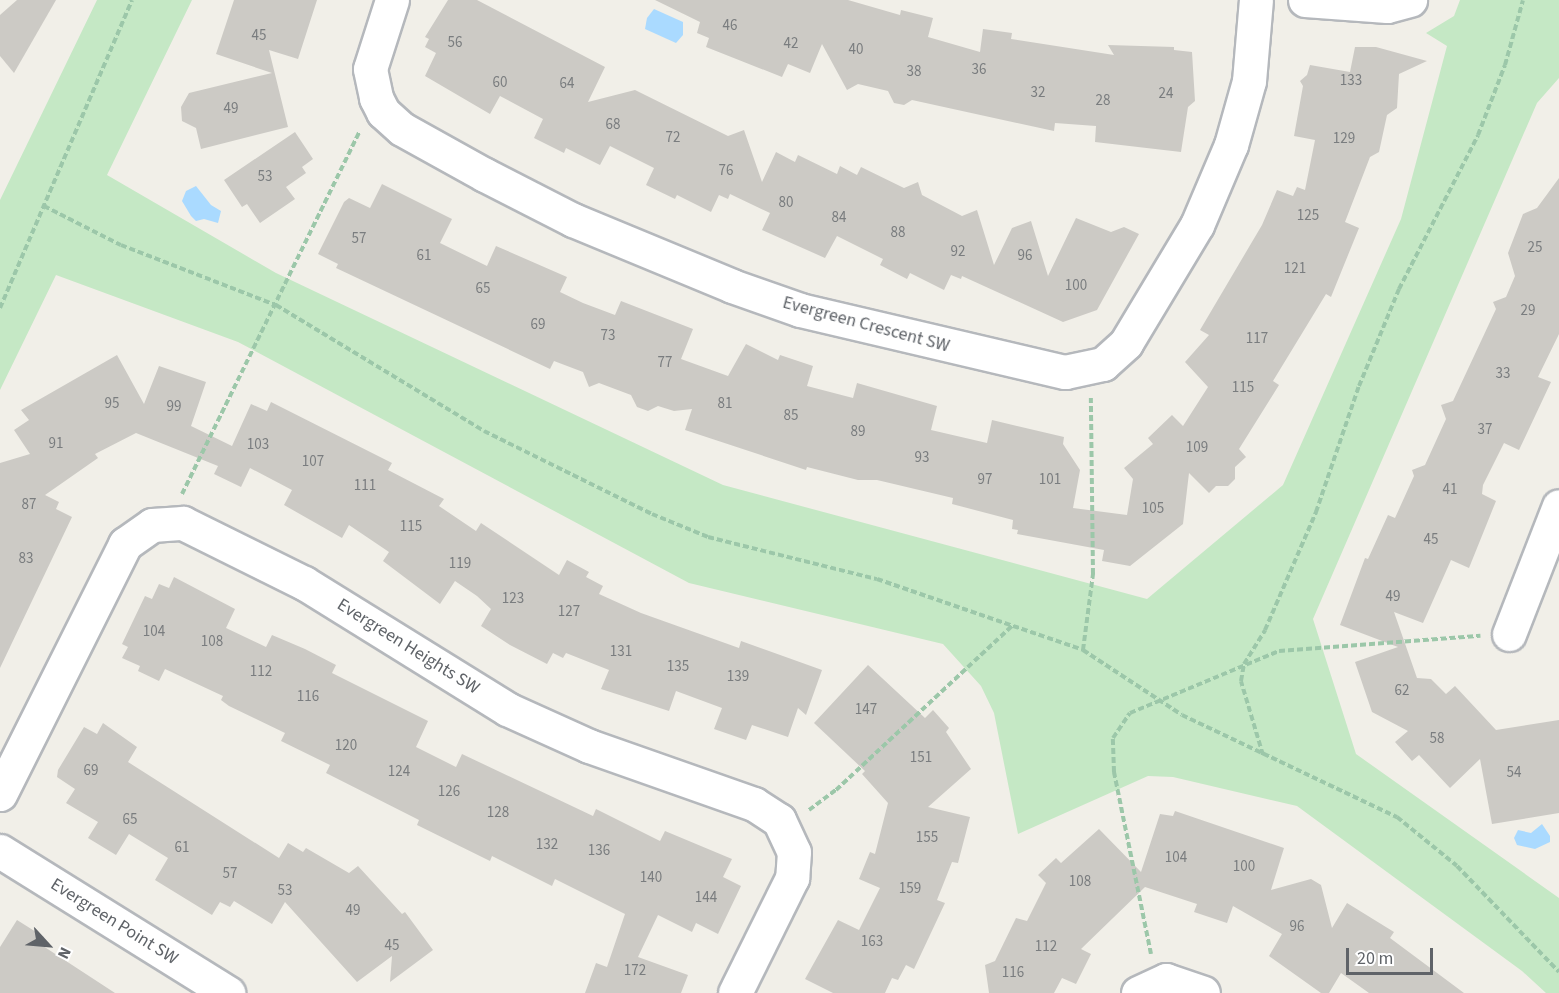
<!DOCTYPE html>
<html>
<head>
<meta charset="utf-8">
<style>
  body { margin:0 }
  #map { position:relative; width:1559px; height:993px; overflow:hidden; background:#f1efe8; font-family:"Source Sans 3",sans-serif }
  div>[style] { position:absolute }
  .green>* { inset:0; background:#c5e8c5 }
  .water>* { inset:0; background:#aadaff }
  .building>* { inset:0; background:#cccac5 }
  .path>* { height:4px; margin-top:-2px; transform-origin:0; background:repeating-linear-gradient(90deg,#9cc7a9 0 6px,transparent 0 9px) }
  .roads { filter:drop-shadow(2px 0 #b5b8bc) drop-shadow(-2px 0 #b5b8bc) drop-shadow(0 2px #b5b8bc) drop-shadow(0 -2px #b5b8bc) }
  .minor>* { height:33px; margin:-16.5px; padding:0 16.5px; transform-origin:16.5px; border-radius:16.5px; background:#fff }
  span { translate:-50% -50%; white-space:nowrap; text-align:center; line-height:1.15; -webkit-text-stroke:5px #fff; paint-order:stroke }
  .number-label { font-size:15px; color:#7a7d7f }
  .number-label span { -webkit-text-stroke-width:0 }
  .street-label { font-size:18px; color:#5f6368 }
  .north { position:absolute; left:18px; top:915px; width:60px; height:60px; -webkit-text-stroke:4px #fff; paint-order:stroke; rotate:116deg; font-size:16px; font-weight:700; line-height:24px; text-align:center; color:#5f6368 }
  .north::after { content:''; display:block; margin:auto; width:21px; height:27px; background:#5f6368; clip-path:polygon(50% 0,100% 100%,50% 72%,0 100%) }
  .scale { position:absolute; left:1346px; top:948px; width:87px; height:27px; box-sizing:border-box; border:3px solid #5f6368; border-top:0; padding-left:8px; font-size:18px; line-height:21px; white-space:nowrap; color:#5f6368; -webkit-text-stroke:4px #fff; paint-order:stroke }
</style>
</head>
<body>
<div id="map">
  <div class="green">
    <i style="clip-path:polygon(97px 0,192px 0,107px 175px,276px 273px,723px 485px,1147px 599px,1283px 485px,1401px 219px,1447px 46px,1426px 33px,1454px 16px,1460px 0,1559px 0,1559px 78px,1537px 103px,1313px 619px,1356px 754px,1559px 898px,1559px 993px,1546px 993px,1522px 971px,1297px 806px,1173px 777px,1148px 776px,1018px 834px,994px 713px,981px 686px,943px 644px,689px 583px,238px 342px,56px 275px,0 390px,0 200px)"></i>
  </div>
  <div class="water">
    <i style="clip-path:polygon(654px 9px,683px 22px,683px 35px,676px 43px,645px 29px,647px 18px)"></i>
    <i style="clip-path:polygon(196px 186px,211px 205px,221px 211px,218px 223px,204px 219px,196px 221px,191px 216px,182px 201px,186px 191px)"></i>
    <i style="clip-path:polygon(1542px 824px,1550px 836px,1550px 842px,1535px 849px,1517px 845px,1514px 838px,1518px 830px,1531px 833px)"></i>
  </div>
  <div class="building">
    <i style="clip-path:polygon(17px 0,56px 0,14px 73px,0 56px,0 15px)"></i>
    <i style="clip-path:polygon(234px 0,317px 0,298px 59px,269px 50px,288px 127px,201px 149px,196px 128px,182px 121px,181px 107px,189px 93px,272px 73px,216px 54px)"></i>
    <i style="clip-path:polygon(448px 0,477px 0,605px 67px,588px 102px,635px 90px,728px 136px,744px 130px,762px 182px,776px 152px,795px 162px,798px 155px,837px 174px,840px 166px,857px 175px,861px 167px,904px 188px,918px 182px,922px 195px,962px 216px,977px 210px,994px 265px,1012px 228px,1031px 221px,1048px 276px,1076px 218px,1111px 232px,1124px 227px,1139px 234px,1097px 310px,1063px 322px,962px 276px,961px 279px,951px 275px,944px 290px,910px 273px,907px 279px,880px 265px,883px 259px,837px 236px,825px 258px,762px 230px,770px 213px,730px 194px,728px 199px,719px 195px,711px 212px,677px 195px,675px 199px,646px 185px,654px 168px,610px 146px,600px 165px,566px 148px,564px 153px,534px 138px,543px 119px,500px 96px,490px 114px,425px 76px,436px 53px,425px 47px,429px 39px,425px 37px)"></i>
    <i style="clip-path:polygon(655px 0,848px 0,900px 15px,901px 10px,933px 18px,928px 37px,980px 52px,983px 29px,1012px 33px,1011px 39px,1114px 55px,1108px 45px,1174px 47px,1174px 50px,1192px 52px,1195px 101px,1188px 107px,1181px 152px,1095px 142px,1096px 126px,1055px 123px,1054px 131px,912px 100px,904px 105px,894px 103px,888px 91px,858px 84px,847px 90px,822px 44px,810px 73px,788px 64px,782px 77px,706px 47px,709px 38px,697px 33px,700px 22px)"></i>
    <i style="clip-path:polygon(1355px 47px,1376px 47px,1427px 61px,1399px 74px,1397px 108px,1387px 115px,1379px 152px,1370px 157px,1345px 222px,1359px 228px,1331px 297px,1326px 294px,1273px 381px,1279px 385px,1239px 449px,1246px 457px,1235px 467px,1235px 479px,1228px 486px,1216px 486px,1209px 493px,1189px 473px,1183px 524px,1130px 566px,1102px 561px,1104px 550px,1017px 534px,1018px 530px,1012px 529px,1013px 520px,952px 504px,953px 498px,877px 480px,858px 480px,807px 467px,806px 470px,685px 430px,692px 409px,674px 411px,658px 406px,648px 411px,637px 407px,631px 395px,599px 383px,589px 387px,583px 372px,554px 361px,550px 369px,336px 268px,338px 264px,318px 254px,344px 202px,349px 198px,370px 208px,382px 184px,452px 219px,440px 243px,487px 266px,496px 246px,567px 277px,560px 292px,583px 303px,615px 315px,621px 301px,693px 329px,681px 359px,728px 376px,746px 344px,778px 360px,780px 355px,813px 366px,807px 386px,853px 398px,857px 383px,937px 406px,931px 430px,987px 443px,992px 420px,1064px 437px,1063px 444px,1080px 470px,1073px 508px,1127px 515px,1133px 479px,1124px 468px,1153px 444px,1148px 438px,1172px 415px,1183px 426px,1208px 387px,1185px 362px,1209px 335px,1200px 330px,1262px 225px,1277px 190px,1293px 196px,1297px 187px,1305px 190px,1315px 140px,1294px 136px,1303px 86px,1300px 81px,1307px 75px,1310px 65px,1350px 72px)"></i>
    <i style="clip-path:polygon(295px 132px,313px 159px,302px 167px,306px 173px,286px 187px,295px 199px,260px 223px,247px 204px,242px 207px,224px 180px)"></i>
    <i style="clip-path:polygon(1559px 178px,1559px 334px,1538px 377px,1551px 382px,1519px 450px,1504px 443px,1483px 485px,1482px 494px,1496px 501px,1469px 568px,1451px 560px,1423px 623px,1394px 612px,1417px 678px,1431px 679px,1446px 694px,1455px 686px,1496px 730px,1559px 720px,1559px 813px,1492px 824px,1480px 759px,1450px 788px,1419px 755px,1412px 761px,1395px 742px,1408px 731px,1372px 712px,1355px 662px,1398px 647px,1340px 625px,1365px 558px,1368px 559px,1388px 515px,1395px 518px,1414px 476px,1412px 470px,1425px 465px,1446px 419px,1441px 405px,1453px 401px,1496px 309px,1493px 302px,1506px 297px,1515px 276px,1508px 253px,1523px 214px,1537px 208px)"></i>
    <i style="clip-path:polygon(117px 355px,144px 404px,159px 366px,206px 382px,191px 426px,232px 446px,251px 404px,267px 411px,271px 402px,392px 463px,388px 470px,444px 499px,439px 506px,476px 531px,481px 523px,559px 575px,567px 560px,589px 572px,586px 577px,603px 586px,599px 594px,641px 613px,739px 648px,741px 641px,822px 670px,806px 715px,798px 708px,788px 737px,752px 725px,746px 740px,714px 729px,722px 708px,676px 691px,669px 711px,601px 689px,609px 670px,566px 653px,563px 658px,553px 653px,547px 664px,510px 645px,481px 626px,491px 609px,477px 596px,455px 581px,440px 604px,383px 561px,389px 552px,349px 525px,342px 538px,284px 505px,292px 490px,250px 468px,241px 487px,214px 474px,218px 466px,136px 433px,95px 454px,98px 458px,45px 495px,59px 502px,56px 509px,72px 517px,0 668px,0 463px,30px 454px,14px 430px,29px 420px,21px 410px)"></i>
    <i style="clip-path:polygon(174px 577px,235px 609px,226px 628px,266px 647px,272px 635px,305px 649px,336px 665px,332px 673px,428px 721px,416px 747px,456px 767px,462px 754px,593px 816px,596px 809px,660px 841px,665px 831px,732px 859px,723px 877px,741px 886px,718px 934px,696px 923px,692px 932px,658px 915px,638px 957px,688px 975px,681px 993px,585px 993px,596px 963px,607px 967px,625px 914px,555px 879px,552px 886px,492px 856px,490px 861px,417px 825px,419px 820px,326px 773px,330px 765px,281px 741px,285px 733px,229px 706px,221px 700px,223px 696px,165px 669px,159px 681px,138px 671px,140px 666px,122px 658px,128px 647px,122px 644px,145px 596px,152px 599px,159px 584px,169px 588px)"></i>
    <i style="clip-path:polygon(868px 665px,925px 718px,933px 710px,949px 728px,946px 732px,971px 769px,928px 807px,970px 817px,958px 863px,952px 862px,937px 900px,945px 903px,914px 969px,906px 965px,898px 980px,892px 978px,885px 993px,833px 993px,805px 979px,838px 920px,859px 930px,880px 888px,859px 879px,870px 852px,875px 854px,888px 803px,862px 774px,865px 771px,814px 723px)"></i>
    <i style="clip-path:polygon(103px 723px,137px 747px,128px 762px,279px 858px,288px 843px,303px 852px,306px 848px,349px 873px,358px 866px,402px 914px,405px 912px,433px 950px,390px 982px,392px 956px,357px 982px,285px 902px,272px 924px,234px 901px,230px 907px,220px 902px,212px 915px,155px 880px,168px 858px,129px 834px,116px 855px,88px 838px,98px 822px,66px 803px,75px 789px,57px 777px,58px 770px,84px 727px,97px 734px)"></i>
    <i style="clip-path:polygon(1175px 811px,1284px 848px,1271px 890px,1311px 879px,1321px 885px,1332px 928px,1347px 903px,1394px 932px,1390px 938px,1464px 993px,1369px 993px,1341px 973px,1329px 993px,1321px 993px,1269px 956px,1282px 934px,1233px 906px,1227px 923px,1194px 912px,1197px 904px,1145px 887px,1081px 949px,1091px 954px,1076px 984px,1062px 978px,1054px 993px,989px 993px,985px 965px,995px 961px,1016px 918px,1027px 921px,1046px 883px,1038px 875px,1056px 858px,1061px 863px,1099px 829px,1141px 872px,1160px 814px,1173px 816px)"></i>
    <i style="clip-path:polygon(17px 920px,44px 937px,40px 944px,115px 993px,0 993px,0 947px)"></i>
  </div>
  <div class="path">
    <i style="left:44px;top:206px;width:86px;rotate:26.9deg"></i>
    <i style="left:121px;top:245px;width:166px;rotate:21.2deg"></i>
    <i style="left:276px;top:305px;width:243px;rotate:31.2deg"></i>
    <i style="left:484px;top:431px;width:187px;rotate:26.3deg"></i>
    <i style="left:652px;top:514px;width:61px;rotate:22.3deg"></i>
    <i style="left:708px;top:537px;width:174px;rotate:14deg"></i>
    <i style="left:877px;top:579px;width:218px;rotate:19deg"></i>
    <i style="left:1083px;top:650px;width:118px;rotate:33.3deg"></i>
    <i style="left:1182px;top:715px;width:238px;rotate:25.4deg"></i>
    <i style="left:1397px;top:817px;width:77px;rotate:39.2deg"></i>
    <i style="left:1457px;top:866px;width:147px;rotate:46.1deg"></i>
    <i style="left:0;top:308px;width:335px;rotate:-66.8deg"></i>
    <i style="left:182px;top:494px;width:404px;rotate:-63.9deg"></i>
    <i style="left:1083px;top:650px;width:77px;rotate:-82.5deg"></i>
    <i style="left:1093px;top:574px;width:176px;rotate:-90.7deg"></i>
    <i style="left:1263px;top:755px;width:77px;rotate:-106.6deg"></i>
    <i style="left:1241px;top:681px;width:17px;rotate:-80deg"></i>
    <i style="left:1244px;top:664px;width:40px;rotate:-58deg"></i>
    <i style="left:1265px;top:630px;width:129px;rotate:-66.6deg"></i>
    <i style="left:1316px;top:512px;width:133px;rotate:-71.2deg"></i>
    <i style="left:1359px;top:386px;width:105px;rotate:-67.6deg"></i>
    <i style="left:1399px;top:289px;width:173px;rotate:-62.8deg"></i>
    <i style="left:1478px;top:135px;width:75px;rotate:-68.9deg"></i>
    <i style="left:1505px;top:65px;width:67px;rotate:-74.5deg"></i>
    <i style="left:809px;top:810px;width:34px;rotate:-37deg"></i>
    <i style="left:836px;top:790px;width:242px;rotate:-43deg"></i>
    <i style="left:1151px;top:954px;width:186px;rotate:-101.5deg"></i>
    <i style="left:1114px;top:772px;width:34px;rotate:-92deg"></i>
    <i style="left:1113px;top:738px;width:30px;rotate:-56deg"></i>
    <i style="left:1130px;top:713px;width:161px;rotate:-22.6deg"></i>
    <i style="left:1279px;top:651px;width:202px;rotate:-4.3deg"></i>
  </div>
  <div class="roads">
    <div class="minor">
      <i style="left:392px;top:0;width:72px;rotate:107.7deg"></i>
      <i style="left:370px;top:69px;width:30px;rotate:78deg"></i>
      <i style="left:376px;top:98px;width:16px;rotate:63deg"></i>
      <i style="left:383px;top:112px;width:25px;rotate:42deg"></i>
      <i style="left:402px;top:129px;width:95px;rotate:29deg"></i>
      <i style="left:485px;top:175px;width:99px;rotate:27.1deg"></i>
      <i style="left:573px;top:220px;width:172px;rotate:22.5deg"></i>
      <i style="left:732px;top:286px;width:72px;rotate:19.4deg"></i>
      <i style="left:800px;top:310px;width:272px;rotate:13.2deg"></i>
      <i style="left:1065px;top:372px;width:39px;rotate:-12deg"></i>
      <i style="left:1103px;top:364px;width:31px;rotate:-42deg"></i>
      <i style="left:1126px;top:343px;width:138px;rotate:-59deg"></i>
      <i style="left:1197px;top:225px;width:87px;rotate:-67deg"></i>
      <i style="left:1231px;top:145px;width:66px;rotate:-74.3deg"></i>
      <i style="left:1249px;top:81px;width:81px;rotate:-85.1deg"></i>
      <i style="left:1305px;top:0;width:82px;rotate:4.2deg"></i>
      <i style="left:1387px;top:6px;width:24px;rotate:-15deg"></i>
      <i style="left:1509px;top:634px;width:137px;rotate:-68.7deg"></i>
      <i style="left:0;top:794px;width:280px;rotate:-63.4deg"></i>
      <i style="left:125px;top:544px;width:33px;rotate:-35deg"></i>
      <i style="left:152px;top:525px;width:31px;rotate:-4deg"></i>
      <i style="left:183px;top:523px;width:135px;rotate:26.4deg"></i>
      <i style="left:304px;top:583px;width:239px;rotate:31.8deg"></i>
      <i style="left:507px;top:709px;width:90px;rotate:24.3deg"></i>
      <i style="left:589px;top:746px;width:175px;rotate:19.4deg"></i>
      <i style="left:754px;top:804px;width:30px;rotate:33deg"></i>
      <i style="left:779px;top:820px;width:35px;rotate:65deg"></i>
      <i style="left:794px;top:852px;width:26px;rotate:94deg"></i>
      <i style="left:792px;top:878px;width:128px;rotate:116.4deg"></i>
      <i style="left:0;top:851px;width:269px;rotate:31.9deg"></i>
      <i style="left:1138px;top:993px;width:31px;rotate:-25deg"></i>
      <i style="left:1166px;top:980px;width:39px;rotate:19deg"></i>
    </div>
  </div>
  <div class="number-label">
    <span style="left:730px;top:26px">46</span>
    <span style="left:259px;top:36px">45</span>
    <span style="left:455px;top:43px">56</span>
    <span style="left:791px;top:44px">42</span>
    <span style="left:856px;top:50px">40</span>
    <span style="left:979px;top:70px">36</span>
    <span style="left:914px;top:72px">38</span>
    <span style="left:1351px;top:81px">133</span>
    <span style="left:500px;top:83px">60</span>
    <span style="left:567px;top:84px">64</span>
    <span style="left:1038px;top:93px">32</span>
    <span style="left:1166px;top:94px">24</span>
    <span style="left:1103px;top:101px">28</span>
    <span style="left:231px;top:109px">49</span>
    <span style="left:613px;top:125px">68</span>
    <span style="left:673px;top:138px">72</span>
    <span style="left:1344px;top:139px">129</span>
    <span style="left:726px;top:171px">76</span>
    <span style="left:265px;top:177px">53</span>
    <span style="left:786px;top:203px">80</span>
    <span style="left:1308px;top:216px">125</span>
    <span style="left:839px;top:218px">84</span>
    <span style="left:898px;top:233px">88</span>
    <span style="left:359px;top:239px">57</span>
    <span style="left:1535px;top:248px">25</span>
    <span style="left:958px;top:252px">92</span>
    <span style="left:424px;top:256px">61</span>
    <span style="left:1025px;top:256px">96</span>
    <span style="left:1295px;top:269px">121</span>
    <span style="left:1076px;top:286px">100</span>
    <span style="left:483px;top:289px">65</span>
    <span style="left:1528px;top:311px">29</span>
    <span style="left:538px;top:325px">69</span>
    <span style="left:608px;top:336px">73</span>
    <span style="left:1257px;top:339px">117</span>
    <span style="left:665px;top:363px">77</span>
    <span style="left:1503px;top:374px">33</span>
    <span style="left:1243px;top:388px">115</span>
    <span style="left:112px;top:404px">95</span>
    <span style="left:725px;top:404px">81</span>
    <span style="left:174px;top:407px">99</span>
    <span style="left:791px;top:416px">85</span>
    <span style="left:1485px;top:430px">37</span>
    <span style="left:858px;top:432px">89</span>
    <span style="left:56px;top:444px">91</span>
    <span style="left:258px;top:445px">103</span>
    <span style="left:1197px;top:448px">109</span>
    <span style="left:922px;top:458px">93</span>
    <span style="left:313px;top:462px">107</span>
    <span style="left:985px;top:480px">97</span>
    <span style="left:1050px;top:480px">101</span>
    <span style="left:365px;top:486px">111</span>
    <span style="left:1450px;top:490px">41</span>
    <span style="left:29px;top:505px">87</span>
    <span style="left:1153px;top:509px">105</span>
    <span style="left:411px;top:527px">115</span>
    <span style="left:1431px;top:540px">45</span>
    <span style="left:26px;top:559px">83</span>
    <span style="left:460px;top:564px">119</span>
    <span style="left:1393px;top:597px">49</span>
    <span style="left:513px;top:599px">123</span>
    <span style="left:569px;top:612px">127</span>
    <span style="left:154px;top:632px">104</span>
    <span style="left:212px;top:642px">108</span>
    <span style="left:621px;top:652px">131</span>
    <span style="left:678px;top:667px">135</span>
    <span style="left:261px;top:672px">112</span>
    <span style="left:738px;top:677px">139</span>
    <span style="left:1402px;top:691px">62</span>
    <span style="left:308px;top:697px">116</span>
    <span style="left:866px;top:710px">147</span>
    <span style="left:1437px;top:739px">58</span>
    <span style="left:346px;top:746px">120</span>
    <span style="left:921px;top:758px">151</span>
    <span style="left:91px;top:771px">69</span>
    <span style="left:399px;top:772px">124</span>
    <span style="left:1514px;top:773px">54</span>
    <span style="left:449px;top:792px">126</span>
    <span style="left:498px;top:813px">128</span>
    <span style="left:130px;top:820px">65</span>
    <span style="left:927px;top:838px">155</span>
    <span style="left:547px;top:845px">132</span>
    <span style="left:182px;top:848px">61</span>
    <span style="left:599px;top:851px">136</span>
    <span style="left:1176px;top:858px">104</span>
    <span style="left:1244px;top:867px">100</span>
    <span style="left:230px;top:874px">57</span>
    <span style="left:651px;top:878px">140</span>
    <span style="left:1080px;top:882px">108</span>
    <span style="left:910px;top:889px">159</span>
    <span style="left:285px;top:891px">53</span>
    <span style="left:706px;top:898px">144</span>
    <span style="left:353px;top:911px">49</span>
    <span style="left:1297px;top:927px">96</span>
    <span style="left:872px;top:942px">163</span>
    <span style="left:392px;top:946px">45</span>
    <span style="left:1046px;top:947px">112</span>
    <span style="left:635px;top:971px">172</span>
    <span style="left:1013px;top:973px">116</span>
  </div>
  <div class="street-label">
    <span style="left:866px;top:325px;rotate:15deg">Evergreen Crescent SW</span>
    <span style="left:408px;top:647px;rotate:32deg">Evergreen Heights SW</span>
    <span style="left:114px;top:922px;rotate:32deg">Evergreen Point SW</span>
  </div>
  <div class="north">N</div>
  <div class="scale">20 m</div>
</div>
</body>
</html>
